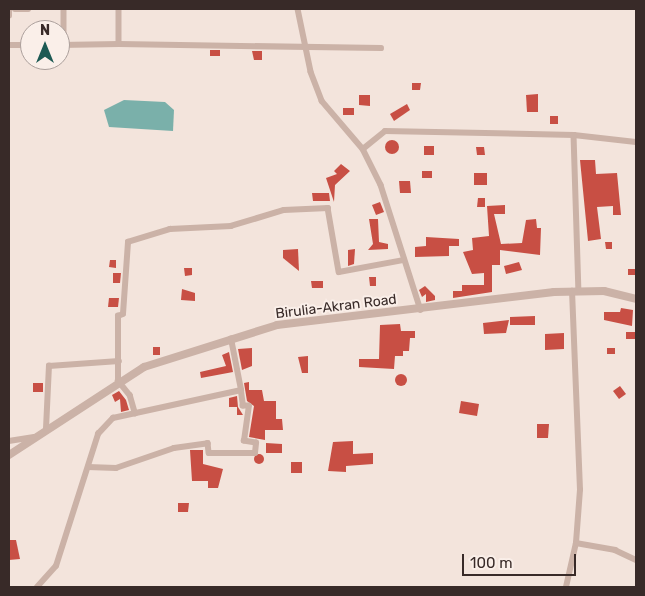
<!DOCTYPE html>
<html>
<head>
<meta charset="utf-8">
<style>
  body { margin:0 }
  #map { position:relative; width:645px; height:596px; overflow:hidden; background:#f3e4dc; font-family:Rubik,sans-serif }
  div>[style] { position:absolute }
  .water>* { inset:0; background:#7ab0aa }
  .building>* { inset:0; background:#c84f44 }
  .round { border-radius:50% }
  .minor>* { height:5.5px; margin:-2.75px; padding:0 2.75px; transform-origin:2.75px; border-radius:2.75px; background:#cbb2a7 }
  .tertiary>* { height:8px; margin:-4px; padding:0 4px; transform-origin:4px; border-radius:4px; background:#cbb2a7 }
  span { translate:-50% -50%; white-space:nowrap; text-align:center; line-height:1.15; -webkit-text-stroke:4px #faefe9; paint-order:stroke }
  .street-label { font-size:14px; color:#382a28 }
  .frame { position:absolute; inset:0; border:10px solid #382a28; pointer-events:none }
  .north { position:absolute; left:20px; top:20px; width:50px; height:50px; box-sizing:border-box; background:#faefe9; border:1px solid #aca09c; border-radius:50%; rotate:0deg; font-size:14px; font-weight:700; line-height:20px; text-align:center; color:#382a28 }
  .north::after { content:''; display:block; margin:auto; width:18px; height:22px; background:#1d5a54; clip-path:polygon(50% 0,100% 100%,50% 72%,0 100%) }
  .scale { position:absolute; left:462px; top:554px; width:114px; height:22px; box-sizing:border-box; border:2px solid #382a28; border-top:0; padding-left:6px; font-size:15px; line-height:18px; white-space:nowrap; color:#382a28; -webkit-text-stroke:4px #faefe9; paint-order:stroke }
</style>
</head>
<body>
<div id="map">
  <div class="water">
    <i style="clip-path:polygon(124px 100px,165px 102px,174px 110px,173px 131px,109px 127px,104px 110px)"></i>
  </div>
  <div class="building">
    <i style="clip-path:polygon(210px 50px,220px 50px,220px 56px,210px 56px)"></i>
    <i style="clip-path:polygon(252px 51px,262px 51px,262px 60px,254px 60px)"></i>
    <i style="clip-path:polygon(412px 83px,421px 83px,420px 90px,412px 90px)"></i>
    <i style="clip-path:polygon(538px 94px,538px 112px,527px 112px,526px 95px)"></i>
    <i style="clip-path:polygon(359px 95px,370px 95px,370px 106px,359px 105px)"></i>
    <i style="clip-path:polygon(407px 104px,410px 110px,394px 121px,390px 114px)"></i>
    <i style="clip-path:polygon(343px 108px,354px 108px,354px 115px,343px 115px)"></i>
    <i style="clip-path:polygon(550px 116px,558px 116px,558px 124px,550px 124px)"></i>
    <i class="round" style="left:385px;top:140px;width:14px;height:14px"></i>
    <i style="clip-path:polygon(424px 146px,434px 146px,434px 155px,424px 155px)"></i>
    <i style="clip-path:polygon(476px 147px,484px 147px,485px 155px,477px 155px)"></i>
    <i style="clip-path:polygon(580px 160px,595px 160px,596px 174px,617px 173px,621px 215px,613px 215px,613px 206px,597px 207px,601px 239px,588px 241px)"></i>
    <i style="clip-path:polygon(341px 164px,350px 171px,335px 185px,334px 202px,326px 178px,337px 174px,334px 171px)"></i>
    <i style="clip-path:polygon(422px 171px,432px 171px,432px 178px,422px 178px)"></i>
    <i style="clip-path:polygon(474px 173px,487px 173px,487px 185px,474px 185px)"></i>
    <i style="clip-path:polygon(399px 181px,410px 181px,411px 193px,400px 193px)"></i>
    <i style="clip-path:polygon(312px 193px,329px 193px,330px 201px,313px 201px)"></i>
    <i style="clip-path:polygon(478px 198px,485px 198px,485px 207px,477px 207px)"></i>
    <i style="clip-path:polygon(380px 202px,384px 212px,376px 215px,372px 205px)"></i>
    <i style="clip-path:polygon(505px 205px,505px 214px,494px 214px,501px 244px,522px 243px,526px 220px,536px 219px,537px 228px,541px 228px,540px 255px,500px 250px,500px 265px,492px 265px,492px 292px,453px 298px,453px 291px,462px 291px,462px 285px,484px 285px,484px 273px,472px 274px,463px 252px,473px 250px,472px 238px,489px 236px,487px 206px)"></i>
    <i style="clip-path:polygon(369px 219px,378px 219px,379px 242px,388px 244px,388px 249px,368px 250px,373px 244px)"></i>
    <i style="clip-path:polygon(426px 237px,459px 239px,459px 246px,449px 246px,449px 256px,415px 257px,415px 247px,426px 246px)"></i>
    <i style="clip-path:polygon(605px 242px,612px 242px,612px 249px,606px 249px)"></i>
    <i style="clip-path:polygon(298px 249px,299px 271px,283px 258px,283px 250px)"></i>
    <i style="clip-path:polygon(355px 249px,354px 264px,348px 266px,348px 250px)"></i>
    <i style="clip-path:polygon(110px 260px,116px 260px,116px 268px,109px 267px)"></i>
    <i style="clip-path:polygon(519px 262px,522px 270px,506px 274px,504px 266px)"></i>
    <i style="clip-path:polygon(184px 268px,192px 268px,192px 275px,185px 276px)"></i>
    <i style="clip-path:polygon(628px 269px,636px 269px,636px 275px,628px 275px)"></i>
    <i style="clip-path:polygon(113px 273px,121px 273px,120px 283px,113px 283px)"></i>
    <i style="clip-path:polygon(369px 277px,376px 277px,376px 286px,370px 286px)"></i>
    <i style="clip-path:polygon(311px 281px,323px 281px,323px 288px,312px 288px)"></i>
    <i style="clip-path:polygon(425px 286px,435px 296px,435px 300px,426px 302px,426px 294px,422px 297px,419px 290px)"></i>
    <i style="clip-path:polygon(182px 289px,195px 293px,195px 301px,181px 300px)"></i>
    <i style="clip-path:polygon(109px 298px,119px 298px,118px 307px,108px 307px)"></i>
    <i style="clip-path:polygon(621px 308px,633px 310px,632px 326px,604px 320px,604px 312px,620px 312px)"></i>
    <i style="clip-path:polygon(535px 316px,535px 325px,510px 325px,510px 317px)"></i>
    <i style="clip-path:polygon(509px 320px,506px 333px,484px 334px,483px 323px)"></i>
    <i style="clip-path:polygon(400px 324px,401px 331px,415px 331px,415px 338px,410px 338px,409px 351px,403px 351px,403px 356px,395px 356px,394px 369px,359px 367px,359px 359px,379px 359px,380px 325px)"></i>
    <i style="clip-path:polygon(626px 332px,636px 332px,636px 339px,626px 339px)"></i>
    <i style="clip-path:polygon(564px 333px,564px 349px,545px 350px,545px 334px)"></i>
    <i style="clip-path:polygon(153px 347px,160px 347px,160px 355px,153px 355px)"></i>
    <i style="clip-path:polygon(252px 348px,252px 366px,242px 370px,238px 349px)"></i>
    <i style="clip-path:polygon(607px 348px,615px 348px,615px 354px,607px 354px)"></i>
    <i style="clip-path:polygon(229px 352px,233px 372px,201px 378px,200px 372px,226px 366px,222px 355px)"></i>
    <i style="clip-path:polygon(308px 356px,308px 373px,302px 373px,298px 357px)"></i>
    <i class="round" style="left:395px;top:374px;width:12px;height:12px"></i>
    <i style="clip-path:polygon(249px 382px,249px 390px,262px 390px,264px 401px,276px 401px,276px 419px,282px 419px,283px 430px,265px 430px,265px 440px,249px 437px,254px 406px,247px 401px,244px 383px)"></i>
    <i style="clip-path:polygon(33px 383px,43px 383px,43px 392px,33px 392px)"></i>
    <i style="clip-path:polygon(620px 386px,626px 394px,619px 399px,613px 391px)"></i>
    <i style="clip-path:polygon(119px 391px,126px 400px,129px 410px,121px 412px,120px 399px,115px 402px,112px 395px)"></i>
    <i style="clip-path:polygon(237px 396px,238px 407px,243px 415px,237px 415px,237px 407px,229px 407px,229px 398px)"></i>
    <i style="clip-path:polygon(461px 401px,479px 404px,477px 416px,459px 413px)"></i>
    <i style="clip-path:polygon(537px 424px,549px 424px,548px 438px,537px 438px)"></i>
    <i style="clip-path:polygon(353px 441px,353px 454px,373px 453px,373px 464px,346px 466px,346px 472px,328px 471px,333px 442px)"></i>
    <i style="clip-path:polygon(266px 443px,282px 444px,282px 453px,266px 453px)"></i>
    <i style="clip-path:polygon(190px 450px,203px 450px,203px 464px,223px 469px,218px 488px,208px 488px,208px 481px,192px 481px)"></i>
    <i class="round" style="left:254px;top:454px;width:10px;height:10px"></i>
    <i style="clip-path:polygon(291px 462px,302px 462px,302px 473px,291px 473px)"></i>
    <i style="clip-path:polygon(178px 503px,189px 503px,188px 512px,178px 512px)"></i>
    <i style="clip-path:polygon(9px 540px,16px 540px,20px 559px,9px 560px)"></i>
  </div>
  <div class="minor">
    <i style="left:15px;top:9px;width:13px"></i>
    <i style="left:64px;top:9px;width:36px;rotate:90deg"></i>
    <i style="left:119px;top:9px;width:35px;rotate:90deg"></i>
    <i style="left:119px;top:44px;width:262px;rotate:0.9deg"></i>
    <i style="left:298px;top:9px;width:64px;rotate:78.3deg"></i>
    <i style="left:311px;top:72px;width:31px;rotate:69deg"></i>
    <i style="left:322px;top:101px;width:63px;rotate:49.5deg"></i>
    <i style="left:363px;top:149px;width:40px;rotate:63.4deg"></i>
    <i style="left:381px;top:185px;width:131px;rotate:72.3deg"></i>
    <i style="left:9px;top:16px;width:7px;rotate:-90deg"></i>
    <i style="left:9px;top:45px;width:21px"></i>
    <i style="left:60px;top:45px;width:59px;rotate:-1deg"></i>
    <i style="left:574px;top:135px;width:62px;rotate:6.4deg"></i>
    <i style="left:363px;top:149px;width:28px;rotate:-39deg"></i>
    <i style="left:385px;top:131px;width:189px;rotate:1.2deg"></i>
    <i style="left:574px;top:135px;width:156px;rotate:88.2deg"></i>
    <i style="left:135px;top:414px;width:19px;rotate:-106deg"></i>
    <i style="left:130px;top:396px;width:19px;rotate:-129deg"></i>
    <i style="left:118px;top:381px;width:65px;rotate:-90deg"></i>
    <i style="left:118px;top:316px;width:5px;rotate:-22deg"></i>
    <i style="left:123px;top:314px;width:72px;rotate:-86deg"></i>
    <i style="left:128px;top:242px;width:44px;rotate:-17.2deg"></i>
    <i style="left:170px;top:229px;width:61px;rotate:-2.8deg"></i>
    <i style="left:231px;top:226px;width:55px;rotate:-16.8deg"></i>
    <i style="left:284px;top:210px;width:44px;rotate:-2.6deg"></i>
    <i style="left:328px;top:208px;width:65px;rotate:80.2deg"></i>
    <i style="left:339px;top:272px;width:66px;rotate:-10.5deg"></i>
    <i style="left:46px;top:429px;width:63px;rotate:-87.3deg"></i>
    <i style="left:49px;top:366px;width:70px;rotate:-4.1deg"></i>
    <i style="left:9px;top:441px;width:25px;rotate:-9deg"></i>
    <i style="left:88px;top:467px;width:28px;rotate:2deg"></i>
    <i style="left:116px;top:468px;width:61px;rotate:-19deg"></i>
    <i style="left:174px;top:448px;width:34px;rotate:-8deg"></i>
    <i style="left:208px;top:443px;width:10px;rotate:84deg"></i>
    <i style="left:209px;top:453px;width:46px"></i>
    <i style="left:255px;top:453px;width:10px;rotate:-84deg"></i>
    <i style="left:256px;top:443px;width:12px;rotate:-171deg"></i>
    <i style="left:244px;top:441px;width:35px;rotate:-82deg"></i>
    <i style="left:249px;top:406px;width:6px;rotate:180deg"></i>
    <i style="left:243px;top:406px;width:15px;rotate:-98deg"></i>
    <i style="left:576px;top:543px;width:40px;rotate:10deg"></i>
    <i style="left:615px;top:550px;width:23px;rotate:25deg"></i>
    <i style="left:37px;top:587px;width:28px;rotate:-48deg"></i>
    <i style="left:56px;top:566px;width:139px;rotate:-72.3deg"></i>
    <i style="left:98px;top:434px;width:22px;rotate:-47deg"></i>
    <i style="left:113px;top:418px;width:131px;rotate:-12.3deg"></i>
    <i style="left:241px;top:390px;width:52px;rotate:-101.1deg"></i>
    <i style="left:566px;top:587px;width:45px;rotate:-77.2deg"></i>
    <i style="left:576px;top:543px;width:53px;rotate:-85.7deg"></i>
    <i style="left:580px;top:490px;width:199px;rotate:-92.3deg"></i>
  </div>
  <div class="tertiary">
    <i style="left:9px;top:455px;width:161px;rotate:-33.1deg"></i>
    <i style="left:144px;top:367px;width:139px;rotate:-17.5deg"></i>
    <i style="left:277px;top:325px;width:279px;rotate:-6.8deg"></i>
    <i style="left:554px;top:292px;width:50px;rotate:-1.1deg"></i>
    <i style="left:604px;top:291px;width:33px;rotate:14deg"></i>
  </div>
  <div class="street-label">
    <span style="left:336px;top:307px;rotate:-7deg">Birulia-Akran Road</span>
  </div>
  <div class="frame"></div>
  <div class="north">N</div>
  <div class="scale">100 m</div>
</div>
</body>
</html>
